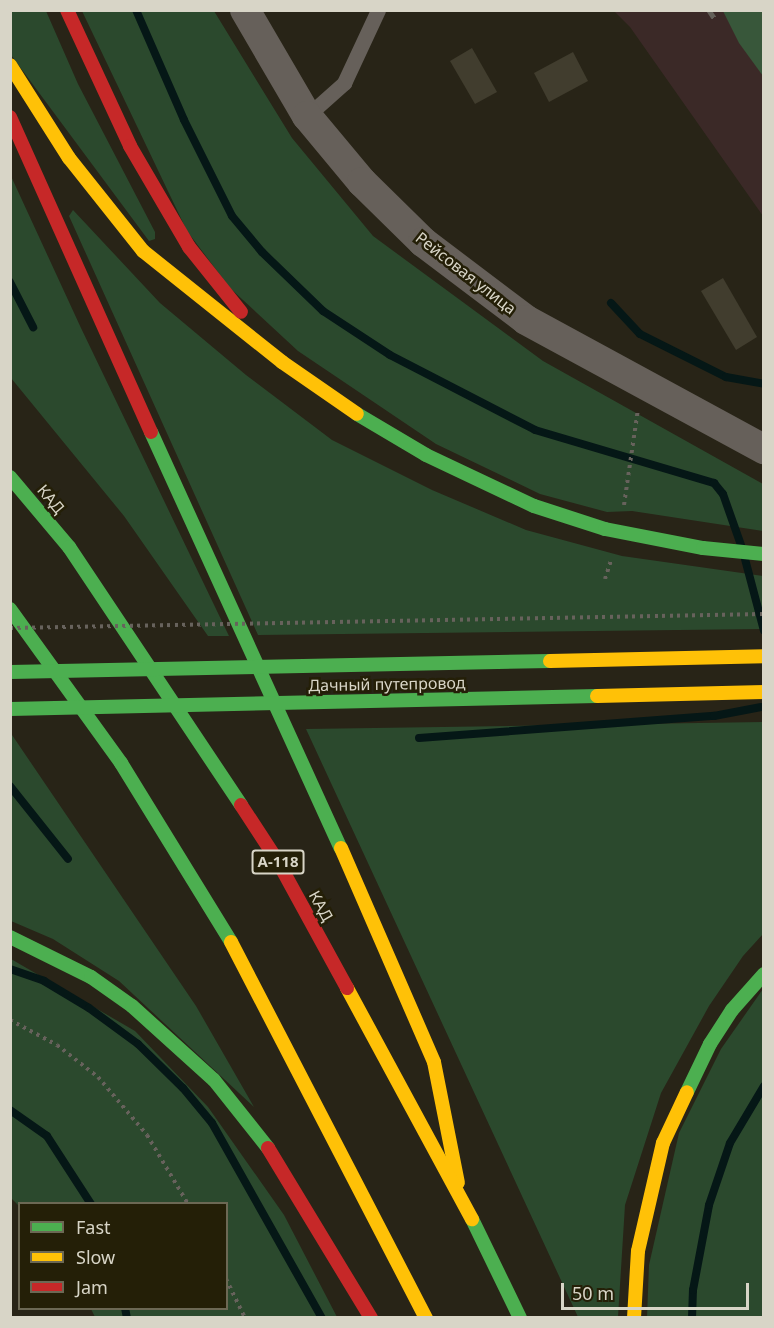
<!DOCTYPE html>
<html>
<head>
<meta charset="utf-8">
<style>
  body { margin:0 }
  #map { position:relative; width:774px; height:1328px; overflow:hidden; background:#282417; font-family:"Noto Sans",sans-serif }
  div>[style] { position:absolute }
  .industrial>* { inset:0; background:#3b2927 }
  .green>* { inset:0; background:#2b492d }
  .forest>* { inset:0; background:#38573a }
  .stream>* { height:8px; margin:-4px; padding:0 4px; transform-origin:4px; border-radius:4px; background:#051716 }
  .building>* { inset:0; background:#413d2e }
  .path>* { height:4px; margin-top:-2px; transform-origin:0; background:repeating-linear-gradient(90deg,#67625c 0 3px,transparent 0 7.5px) }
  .lane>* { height:15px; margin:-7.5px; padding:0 7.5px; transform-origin:7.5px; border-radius:7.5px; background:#66605a }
  .street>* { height:30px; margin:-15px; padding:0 15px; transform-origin:15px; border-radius:15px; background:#66605a }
  .fast>* { height:14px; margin:-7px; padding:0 7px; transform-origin:7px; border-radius:7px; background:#4caf50 }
  .slow>* { height:14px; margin:-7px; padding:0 7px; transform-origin:7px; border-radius:7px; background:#ffc107 }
  .jam>* { height:14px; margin:-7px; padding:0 7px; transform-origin:7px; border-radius:7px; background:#c62828 }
  .rail>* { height:4.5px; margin-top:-2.25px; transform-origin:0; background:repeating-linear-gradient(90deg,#646059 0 9px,transparent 0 13.5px) }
  .path-bridge>* { height:4px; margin-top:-2px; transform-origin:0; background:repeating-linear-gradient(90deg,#67625c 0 3px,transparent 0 7.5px) }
  .fast-bridge>* { height:14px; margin:-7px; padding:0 7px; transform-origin:7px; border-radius:7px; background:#4caf50 }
  .slow-bridge>* { height:14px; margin:-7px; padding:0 7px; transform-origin:7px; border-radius:7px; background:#ffc107 }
  span { translate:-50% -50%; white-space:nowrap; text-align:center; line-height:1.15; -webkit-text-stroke:5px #241f07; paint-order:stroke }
  .shield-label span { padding:2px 4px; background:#241f07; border:2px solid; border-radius:4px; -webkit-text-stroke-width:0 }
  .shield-label { font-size:15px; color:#d8d5c7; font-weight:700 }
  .street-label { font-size:16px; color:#d8d5c7 }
  .frame { position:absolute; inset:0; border:12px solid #d8d5c7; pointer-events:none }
  .legend { position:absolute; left:18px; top:1202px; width:210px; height:108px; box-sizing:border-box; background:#241f07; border:2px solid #6c6854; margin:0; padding:8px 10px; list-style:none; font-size:18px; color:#d8d5c7 }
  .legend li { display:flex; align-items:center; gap:12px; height:30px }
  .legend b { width:30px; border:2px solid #6c6854 }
  .scale { position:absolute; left:561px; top:1283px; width:188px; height:27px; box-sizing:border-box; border:3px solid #d8d5c7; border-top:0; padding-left:8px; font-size:18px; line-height:21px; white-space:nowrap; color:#d8d5c7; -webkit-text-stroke:4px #241f07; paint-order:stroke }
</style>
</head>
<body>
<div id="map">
  <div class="industrial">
    <i style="clip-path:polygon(614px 11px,763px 11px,763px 216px,630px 27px)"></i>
  </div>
  <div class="green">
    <i style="clip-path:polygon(11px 11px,46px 11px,78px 84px,155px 232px,155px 239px,149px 241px,11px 55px)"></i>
    <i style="clip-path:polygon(82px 11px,214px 11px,292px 138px,373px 236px,543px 361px,763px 484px,763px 531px,632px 511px,607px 512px,540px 494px,436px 444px,298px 351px,230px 288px,187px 231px)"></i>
    <i style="clip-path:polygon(10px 174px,81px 328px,229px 636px,208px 636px,124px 516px,11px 378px)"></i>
    <i style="clip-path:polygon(73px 210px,160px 303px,246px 375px,332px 440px,432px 490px,526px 530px,622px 556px,763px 576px,763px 629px,258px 635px,69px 216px)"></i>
    <i style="clip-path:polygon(763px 722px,763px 934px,743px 956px,709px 1006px,661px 1093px,625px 1205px,618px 1317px,578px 1317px,306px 729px)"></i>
    <i style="clip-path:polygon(10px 732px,196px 1006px,254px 1107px,119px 981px,53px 939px,11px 921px)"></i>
    <i style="clip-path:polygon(11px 959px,135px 1031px,208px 1107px,284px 1215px,337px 1317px,95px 1317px,91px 1309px,226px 1308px,226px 1204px,19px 1206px,11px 1198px)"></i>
    <i style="clip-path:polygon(763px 989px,763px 1317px,647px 1318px,649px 1265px,679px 1133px,721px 1049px)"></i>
  </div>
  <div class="forest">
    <i style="clip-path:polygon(723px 11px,763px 11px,763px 76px,739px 43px)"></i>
  </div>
  <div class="stream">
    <i style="left:136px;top:10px;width:120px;rotate:66.4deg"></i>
    <i style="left:184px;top:120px;width:107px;rotate:63.4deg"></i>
    <i style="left:232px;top:216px;width:47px;rotate:50.2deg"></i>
    <i style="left:262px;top:252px;width:85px;rotate:44deg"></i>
    <i style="left:323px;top:311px;width:80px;rotate:33.3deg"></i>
    <i style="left:390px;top:355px;width:163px;rotate:27.3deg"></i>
    <i style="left:535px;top:430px;width:187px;rotate:16.5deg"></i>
    <i style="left:714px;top:483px;width:14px;rotate:51deg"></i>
    <i style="left:723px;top:494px;width:54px;rotate:70.6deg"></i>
    <i style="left:10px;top:282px;width:51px;rotate:62.9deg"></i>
    <i style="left:611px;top:303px;width:42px;rotate:46.9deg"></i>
    <i style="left:640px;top:334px;width:96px;rotate:26.6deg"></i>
    <i style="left:726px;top:377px;width:39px;rotate:10deg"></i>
    <i style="left:745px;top:559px;width:74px;rotate:75.2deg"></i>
    <i style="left:419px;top:738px;width:296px;rotate:-4.3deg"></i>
    <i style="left:714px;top:716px;width:48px;rotate:-10.8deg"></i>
    <i style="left:10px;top:786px;width:93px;rotate:51.5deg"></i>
    <i style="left:10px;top:969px;width:36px;rotate:19deg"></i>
    <i style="left:44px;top:981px;width:52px;rotate:31deg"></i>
    <i style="left:89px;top:1008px;width:61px;rotate:36.3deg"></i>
    <i style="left:138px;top:1044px;width:63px;rotate:44.4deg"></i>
    <i style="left:183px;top:1088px;width:45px;rotate:50.4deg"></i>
    <i style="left:212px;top:1123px;width:224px;rotate:60.6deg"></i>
    <i style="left:10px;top:1110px;width:45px;rotate:35.1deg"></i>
    <i style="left:47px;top:1136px;width:81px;rotate:57.1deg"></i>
    <i style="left:125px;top:1308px;width:10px;rotate:79deg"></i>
    <i style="left:692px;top:1318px;width:28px;rotate:-88deg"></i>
    <i style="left:693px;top:1290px;width:86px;rotate:-79.3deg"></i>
    <i style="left:709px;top:1205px;width:65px;rotate:-71.3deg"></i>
    <i style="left:730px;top:1143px;width:66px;rotate:-59.2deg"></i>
  </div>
  <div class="building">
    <i style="clip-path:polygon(472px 48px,497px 92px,475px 104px,450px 61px)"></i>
    <i style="clip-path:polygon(573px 52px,588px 81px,549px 102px,534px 73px)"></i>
    <i style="clip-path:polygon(723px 278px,757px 337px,736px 350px,701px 291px)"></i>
  </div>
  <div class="path">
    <i style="left:624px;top:505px;width:97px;rotate:-81.7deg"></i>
    <i style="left:605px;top:579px;width:20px;rotate:-72deg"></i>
    <i style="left:10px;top:1020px;width:53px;rotate:28deg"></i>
    <i style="left:57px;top:1045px;width:52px;rotate:38deg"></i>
    <i style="left:98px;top:1077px;width:76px;rotate:49.8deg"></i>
    <i style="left:147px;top:1135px;width:80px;rotate:59.3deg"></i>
    <i style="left:226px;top:1279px;width:43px;rotate:64deg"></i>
  </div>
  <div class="lane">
    <i style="left:307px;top:116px;width:50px;rotate:-41.7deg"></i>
    <i style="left:344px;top:83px;width:81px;rotate:-65deg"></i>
  </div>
  <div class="street">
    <i style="left:245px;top:10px;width:123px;rotate:59.7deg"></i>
    <i style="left:307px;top:116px;width:86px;rotate:50.2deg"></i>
    <i style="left:362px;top:182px;width:86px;rotate:44.5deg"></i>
    <i style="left:423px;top:242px;width:129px;rotate:37.1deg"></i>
    <i style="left:526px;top:320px;width:271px;rotate:28.5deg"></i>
  </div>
  <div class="fast">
    <i style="left:357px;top:414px;width:80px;rotate:30.7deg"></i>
    <i style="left:426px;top:455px;width:119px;rotate:25.3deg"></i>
    <i style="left:534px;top:506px;width:75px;rotate:17.9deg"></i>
    <i style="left:605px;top:529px;width:100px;rotate:11deg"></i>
    <i style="left:703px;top:548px;width:61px;rotate:5.6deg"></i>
    <i style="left:151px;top:432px;width:457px;rotate:65.5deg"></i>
    <i style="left:10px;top:477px;width:92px;rotate:49.9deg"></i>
    <i style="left:69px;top:547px;width:310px;rotate:56.3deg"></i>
    <i style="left:10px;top:609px;width:190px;rotate:54.2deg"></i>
    <i style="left:121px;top:763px;width:210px;rotate:58.4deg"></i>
    <i style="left:10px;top:937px;width:90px;rotate:26.3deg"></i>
    <i style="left:91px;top:977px;width:50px;rotate:35.3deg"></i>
    <i style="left:132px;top:1006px;width:110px;rotate:42.1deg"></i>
    <i style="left:214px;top:1080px;width:87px;rotate:51.5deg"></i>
    <i style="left:687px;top:1092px;width:53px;rotate:-64.4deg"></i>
    <i style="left:710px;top:1044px;width:40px;rotate:-57.1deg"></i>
    <i style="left:732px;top:1010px;width:48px;rotate:-48.4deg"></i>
    <i style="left:472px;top:1219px;width:110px;rotate:64.1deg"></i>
  </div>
  <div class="slow">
    <i style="left:10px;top:65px;width:110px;rotate:57.6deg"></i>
    <i style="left:69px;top:158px;width:119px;rotate:51.5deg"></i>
    <i style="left:143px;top:251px;width:178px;rotate:38.6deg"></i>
    <i style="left:282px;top:362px;width:91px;rotate:34.7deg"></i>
    <i style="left:341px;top:848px;width:233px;rotate:66.5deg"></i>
    <i style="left:434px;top:1062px;width:123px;rotate:78.8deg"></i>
    <i style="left:231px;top:942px;width:424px;rotate:62.6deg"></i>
    <i style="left:347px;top:988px;width:263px;rotate:61.6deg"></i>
    <i style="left:634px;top:1318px;width:67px;rotate:-86.6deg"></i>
    <i style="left:638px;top:1251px;width:111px;rotate:-77deg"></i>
    <i style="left:663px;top:1143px;width:56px;rotate:-64.8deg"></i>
  </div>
  <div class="jam">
    <i style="left:67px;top:10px;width:150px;rotate:65.1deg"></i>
    <i style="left:130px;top:146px;width:117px;rotate:59.7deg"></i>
    <i style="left:189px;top:247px;width:83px;rotate:51.3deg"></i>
    <i style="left:10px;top:117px;width:345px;rotate:65.9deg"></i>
    <i style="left:241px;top:805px;width:66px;rotate:56.8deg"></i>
    <i style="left:277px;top:860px;width:146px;rotate:61.3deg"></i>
    <i style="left:268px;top:1148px;width:199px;rotate:58.8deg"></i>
  </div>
  <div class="rail">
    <i style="left:709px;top:10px;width:11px;rotate:56deg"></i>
  </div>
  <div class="path-bridge">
    <i style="left:10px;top:628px;width:754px;rotate:-1.06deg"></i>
  </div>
  <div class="fast-bridge">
    <i style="left:10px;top:672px;width:540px;rotate:-1.17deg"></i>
    <i style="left:10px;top:709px;width:587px;rotate:-1.27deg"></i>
  </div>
  <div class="slow-bridge">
    <i style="left:550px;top:661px;width:214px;rotate:-1.3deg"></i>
    <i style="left:597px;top:696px;width:167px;rotate:-1.4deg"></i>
  </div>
  <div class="shield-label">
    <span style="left:278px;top:862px">А-118</span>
  </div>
  <div class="street-label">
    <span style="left:466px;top:273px;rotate:38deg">Рейсовая улица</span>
    <span style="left:51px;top:499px;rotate:50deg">КАД</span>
    <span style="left:387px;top:684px;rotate:-1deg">Дачный путепровод</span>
    <span style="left:321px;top:906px;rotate:61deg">КАД</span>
  </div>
  <div class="frame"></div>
  <ul class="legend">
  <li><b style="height:8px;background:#4caf50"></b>Fast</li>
  <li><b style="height:8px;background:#ffc107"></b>Slow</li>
  <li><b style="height:8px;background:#c62828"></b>Jam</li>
  </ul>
  <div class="scale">50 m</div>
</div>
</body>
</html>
